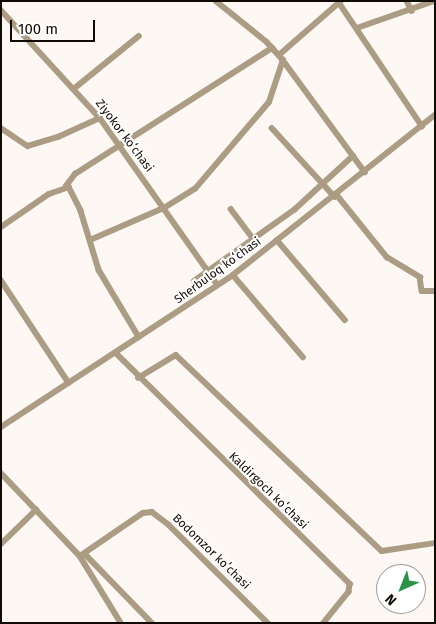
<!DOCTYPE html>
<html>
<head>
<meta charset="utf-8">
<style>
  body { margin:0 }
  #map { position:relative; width:436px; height:624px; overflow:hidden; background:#fdf8f3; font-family:"Fira Sans",sans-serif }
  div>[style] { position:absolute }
  .minor>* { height:5.5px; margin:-2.75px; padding:0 2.75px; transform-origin:2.75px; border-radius:2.75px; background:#ab9c83 }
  span { translate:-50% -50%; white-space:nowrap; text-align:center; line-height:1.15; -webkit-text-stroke:4px #fff; paint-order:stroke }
  .street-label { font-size:12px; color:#120b04 }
  .frame { position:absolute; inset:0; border:2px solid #120b04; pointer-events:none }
  .north { position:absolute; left:376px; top:564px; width:50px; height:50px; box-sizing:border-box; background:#fff; border:1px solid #a09d9b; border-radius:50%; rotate:224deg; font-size:14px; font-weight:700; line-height:20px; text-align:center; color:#120b04 }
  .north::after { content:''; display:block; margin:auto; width:18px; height:22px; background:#2b9146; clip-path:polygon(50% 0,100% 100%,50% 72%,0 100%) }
  .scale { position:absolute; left:10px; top:20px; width:85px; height:22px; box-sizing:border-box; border:2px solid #120b04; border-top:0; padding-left:6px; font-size:15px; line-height:18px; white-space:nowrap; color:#120b04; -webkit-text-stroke:4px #fff; paint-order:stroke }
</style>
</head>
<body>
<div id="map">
  <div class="minor">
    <i style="left:216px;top:1px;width:65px;rotate:38.8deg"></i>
    <i style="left:267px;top:42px;width:24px;rotate:48deg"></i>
    <i style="left:283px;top:60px;width:139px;rotate:53.8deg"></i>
    <i style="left:338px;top:1px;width:151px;rotate:56.1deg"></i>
    <i style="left:407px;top:1px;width:11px;rotate:63deg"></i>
    <i style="left:1px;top:10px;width:147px;rotate:47.5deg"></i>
    <i style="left:100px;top:118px;width:204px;rotate:54.8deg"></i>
    <i style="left:357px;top:28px;width:82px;rotate:-19.3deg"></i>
    <i style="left:279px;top:55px;width:82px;rotate:-41.1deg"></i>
    <i style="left:75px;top:88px;width:82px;rotate:-39.1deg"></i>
    <i style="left:1px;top:128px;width:32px;rotate:34deg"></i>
    <i style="left:28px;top:146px;width:31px;rotate:-17deg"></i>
    <i style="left:58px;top:137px;width:46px;rotate:-24.3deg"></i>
    <i style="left:272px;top:128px;width:93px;rotate:47.6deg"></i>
    <i style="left:66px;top:186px;width:15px;rotate:-53deg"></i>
    <i style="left:75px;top:174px;width:234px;rotate:-32.6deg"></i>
    <i style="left:337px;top:195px;width:80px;rotate:51.1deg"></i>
    <i style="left:387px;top:257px;width:39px;rotate:31deg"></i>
    <i style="left:420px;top:277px;width:14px;rotate:82deg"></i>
    <i style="left:422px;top:291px;width:13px"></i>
    <i style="left:231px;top:209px;width:39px;rotate:53deg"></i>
    <i style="left:1px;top:227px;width:58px;rotate:-34.5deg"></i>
    <i style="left:49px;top:194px;width:21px;rotate:-19deg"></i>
    <i style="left:69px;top:187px;width:27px;rotate:63deg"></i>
    <i style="left:81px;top:211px;width:62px;rotate:73deg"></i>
    <i style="left:99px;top:270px;width:78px;rotate:59.2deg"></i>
    <i style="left:90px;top:240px;width:81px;rotate:-23.4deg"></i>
    <i style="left:164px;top:208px;width:36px;rotate:-32deg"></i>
    <i style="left:195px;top:189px;width:114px;rotate:-49.6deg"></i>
    <i style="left:269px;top:102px;width:44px;rotate:-71.6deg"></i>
    <i style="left:277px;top:240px;width:105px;rotate:49.6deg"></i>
    <i style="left:233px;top:275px;width:108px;rotate:49.5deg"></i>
    <i style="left:1px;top:280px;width:123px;rotate:56.6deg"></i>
    <i style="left:194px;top:281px;width:123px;rotate:-35.4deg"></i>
    <i style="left:294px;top:210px;width:80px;rotate:-42.5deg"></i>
    <i style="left:116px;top:353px;width:329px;rotate:44.6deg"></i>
    <i style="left:350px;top:584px;width:8px;rotate:97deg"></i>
    <i style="left:349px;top:592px;width:40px;rotate:129deg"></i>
    <i style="left:138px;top:378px;width:44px;rotate:-31.2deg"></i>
    <i style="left:176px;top:355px;width:284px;rotate:43.6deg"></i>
    <i style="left:382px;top:551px;width:54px;rotate:-8.6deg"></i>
    <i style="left:1px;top:427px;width:277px;rotate:-33.2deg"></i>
    <i style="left:233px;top:275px;width:258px;rotate:-38.4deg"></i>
    <i style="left:1px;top:473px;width:115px;rotate:46.4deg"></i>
    <i style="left:80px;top:556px;width:79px;rotate:58.5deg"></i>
    <i style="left:1px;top:544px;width:49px;rotate:-44.2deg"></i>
    <i style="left:85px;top:554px;width:96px;rotate:45.8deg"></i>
    <i style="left:80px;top:556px;width:76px;rotate:-34.3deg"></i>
    <i style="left:143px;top:513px;width:9px;rotate:-6deg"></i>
    <i style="left:152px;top:512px;width:21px;rotate:37deg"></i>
    <i style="left:169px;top:525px;width:139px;rotate:44.7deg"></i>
  </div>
  <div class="street-label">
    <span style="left:124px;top:136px;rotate:53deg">Ziyokor koʻchasi</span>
    <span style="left:218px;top:271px;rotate:-36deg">Sherbuloq koʻchasi</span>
    <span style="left:268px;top:491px;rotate:44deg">Kaldirgoch koʻchasi</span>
    <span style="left:211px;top:552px;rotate:44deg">Bodomzor koʻchasi</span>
  </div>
  <div class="frame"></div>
  <div class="north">N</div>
  <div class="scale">100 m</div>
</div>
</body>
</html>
